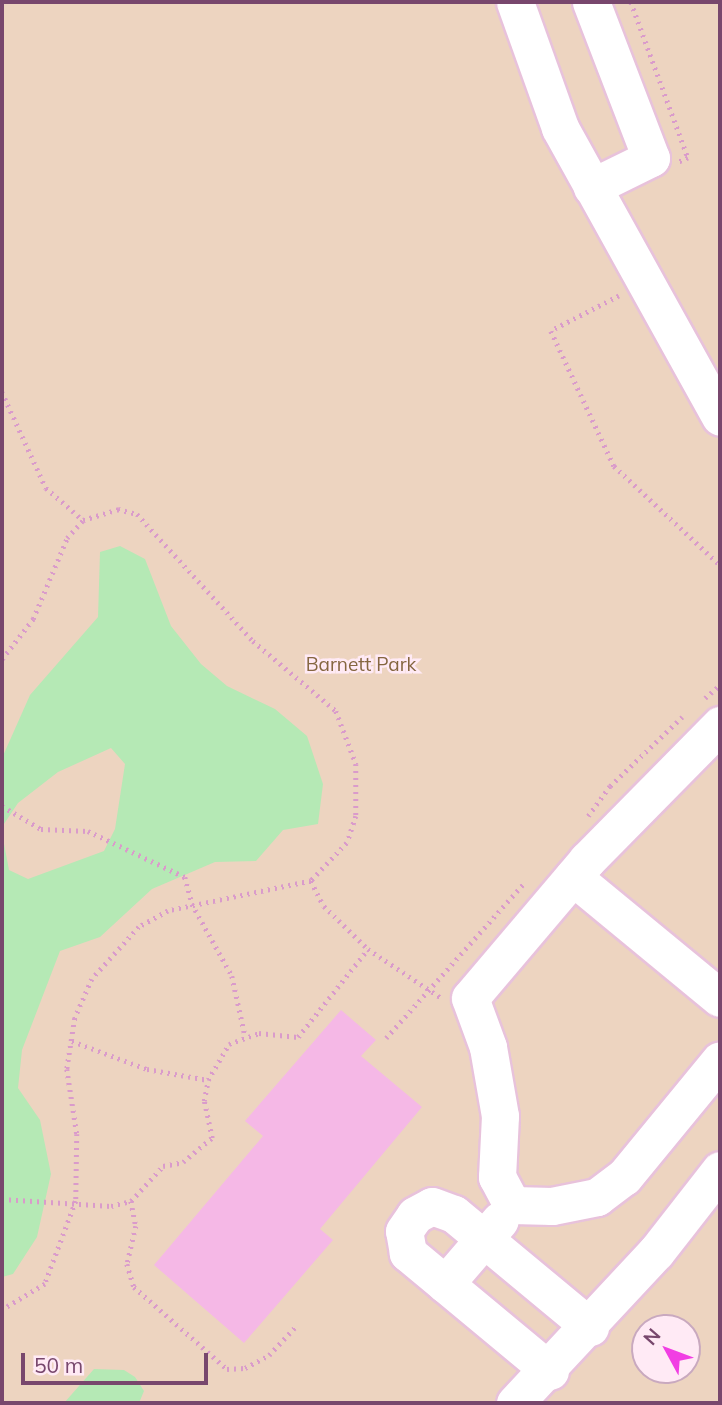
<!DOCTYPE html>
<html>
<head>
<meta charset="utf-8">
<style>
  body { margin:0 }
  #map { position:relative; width:722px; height:1405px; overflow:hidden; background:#fee2f1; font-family:Mulish,sans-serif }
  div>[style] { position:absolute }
  .green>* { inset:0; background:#edd4c0 }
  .water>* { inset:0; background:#b5e9b5 }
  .building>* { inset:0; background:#f5b8e6 }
  .path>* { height:4.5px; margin-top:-2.25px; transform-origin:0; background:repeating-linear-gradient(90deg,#da9bcb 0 2px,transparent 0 7px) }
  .roads { filter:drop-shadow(2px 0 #e8c2db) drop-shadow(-2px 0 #e8c2db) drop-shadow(0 2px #e8c2db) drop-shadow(0 -2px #e8c2db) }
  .minor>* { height:37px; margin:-18.5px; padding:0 18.5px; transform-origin:18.5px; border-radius:18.5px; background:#fff }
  span { translate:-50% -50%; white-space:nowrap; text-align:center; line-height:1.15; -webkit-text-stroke:5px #ffeaf5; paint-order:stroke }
  .park-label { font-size:19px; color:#856640 }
  .frame { position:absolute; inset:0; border:4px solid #78476d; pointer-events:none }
  .north { position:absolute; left:631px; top:1314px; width:70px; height:70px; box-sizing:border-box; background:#ffeaf5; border:2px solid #c9a9bf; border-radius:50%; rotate:311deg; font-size:19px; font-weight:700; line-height:28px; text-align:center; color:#78476d }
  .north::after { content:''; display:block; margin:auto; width:24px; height:32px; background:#f13ee3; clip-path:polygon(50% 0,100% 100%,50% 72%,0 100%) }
  .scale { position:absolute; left:21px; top:1353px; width:187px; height:32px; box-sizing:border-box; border:4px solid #78476d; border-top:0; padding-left:9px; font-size:21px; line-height:24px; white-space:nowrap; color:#78476d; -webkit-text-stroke:5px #ffeaf5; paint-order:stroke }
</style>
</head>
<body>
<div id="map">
  <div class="green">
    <i style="clip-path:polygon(evenodd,2px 2px,720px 2px,720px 1403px,2px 1403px,2px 2px,645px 1328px,687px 1328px,687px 1370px,645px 1370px,645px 1328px)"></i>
  </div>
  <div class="water">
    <i style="clip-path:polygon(120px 546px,145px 559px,171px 626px,201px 664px,227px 686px,275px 709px,307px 736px,323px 784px,318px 824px,283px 830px,256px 861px,215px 862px,152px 889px,100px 937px,60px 951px,22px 1050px,18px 1088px,40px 1120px,51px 1174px,37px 1237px,13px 1274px,2px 1277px,2px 833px,9px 870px,28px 879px,104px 851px,115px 829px,125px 764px,111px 748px,58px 772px,18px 803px,2px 827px,2px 758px,30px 695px,98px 617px,100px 552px)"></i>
    <i style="clip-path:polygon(94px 1369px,124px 1370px,135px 1377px,144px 1391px,139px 1403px,64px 1403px)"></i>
  </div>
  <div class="building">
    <i style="clip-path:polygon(341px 1010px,376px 1040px,361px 1056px,422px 1107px,320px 1229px,333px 1240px,244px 1343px,154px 1265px,263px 1136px,245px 1121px)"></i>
  </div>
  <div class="path">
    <i style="left:631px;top:2px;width:166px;rotate:69.9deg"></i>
    <i style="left:688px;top:158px;width:10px;rotate:156deg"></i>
    <i style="left:719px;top:28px;width:1px"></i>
    <i style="left:619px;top:296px;width:76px;rotate:152.8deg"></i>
    <i style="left:551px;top:331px;width:149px;rotate:65deg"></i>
    <i style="left:614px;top:466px;width:145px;rotate:43deg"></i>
    <i style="left:2px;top:392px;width:106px;rotate:65.4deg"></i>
    <i style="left:46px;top:488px;width:49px;rotate:40.9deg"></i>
    <i style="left:2px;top:659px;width:51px;rotate:-52.2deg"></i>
    <i style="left:33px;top:619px;width:88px;rotate:-67.2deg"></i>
    <i style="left:67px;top:538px;width:24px;rotate:-48deg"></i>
    <i style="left:83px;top:520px;width:37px;rotate:-17deg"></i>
    <i style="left:118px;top:509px;width:20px;rotate:15deg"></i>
    <i style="left:137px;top:514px;width:172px;rotate:47.6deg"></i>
    <i style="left:253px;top:641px;width:109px;rotate:40.1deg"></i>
    <i style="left:336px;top:711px;width:57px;rotate:69.3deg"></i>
    <i style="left:356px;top:764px;width:52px;rotate:90deg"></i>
    <i style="left:356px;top:816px;width:28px;rotate:108deg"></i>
    <i style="left:347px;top:843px;width:52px;rotate:133.5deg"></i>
    <i style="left:311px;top:881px;width:146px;rotate:168.2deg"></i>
    <i style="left:168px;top:911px;width:33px;rotate:151deg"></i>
    <i style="left:139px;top:927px;width:70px;rotate:132.1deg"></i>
    <i style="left:92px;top:979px;width:43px;rotate:113.6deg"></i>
    <i style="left:75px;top:1018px;width:52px;rotate:98.9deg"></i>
    <i style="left:67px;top:1069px;width:66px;rotate:81.3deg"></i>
    <i style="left:77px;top:1134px;width:67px;rotate:90.9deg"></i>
    <i style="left:76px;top:1201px;width:89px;rotate:110.5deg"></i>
    <i style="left:45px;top:1284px;width:50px;rotate:148.8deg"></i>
    <i style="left:705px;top:698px;width:20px;rotate:-41deg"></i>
    <i style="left:2px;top:806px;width:45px;rotate:30.5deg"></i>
    <i style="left:41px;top:829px;width:47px;rotate:2.4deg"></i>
    <i style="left:88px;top:831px;width:107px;rotate:25.4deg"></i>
    <i style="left:185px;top:877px;width:28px;rotate:75deg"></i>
    <i style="left:192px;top:904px;width:82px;rotate:60.9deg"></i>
    <i style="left:232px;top:976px;width:60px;rotate:77.6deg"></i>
    <i style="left:588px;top:816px;width:37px;rotate:-54deg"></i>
    <i style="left:610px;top:786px;width:100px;rotate:-43.8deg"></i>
    <i style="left:311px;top:881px;width:28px;rotate:63deg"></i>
    <i style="left:324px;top:906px;width:62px;rotate:44.3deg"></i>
    <i style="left:368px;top:949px;width:87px;rotate:33.7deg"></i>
    <i style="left:386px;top:1038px;width:208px;rotate:-48.3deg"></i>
    <i style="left:72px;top:1041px;width:80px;rotate:20.5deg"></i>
    <i style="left:147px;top:1069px;width:62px;rotate:10.2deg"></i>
    <i style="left:2px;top:1199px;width:109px;rotate:3.7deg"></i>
    <i style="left:111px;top:1206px;width:21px;rotate:-14deg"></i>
    <i style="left:131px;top:1201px;width:47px;rotate:-47.6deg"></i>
    <i style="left:163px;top:1166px;width:20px;rotate:-11deg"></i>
    <i style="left:183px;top:1162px;width:38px;rotate:-40deg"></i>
    <i style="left:212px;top:1138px;width:38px;rotate:-102deg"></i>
    <i style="left:204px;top:1101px;width:21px;rotate:-79deg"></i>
    <i style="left:208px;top:1080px;width:42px;rotate:-59.7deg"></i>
    <i style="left:229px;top:1044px;width:32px;rotate:-20deg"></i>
    <i style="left:259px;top:1033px;width:39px;rotate:6deg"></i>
    <i style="left:298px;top:1037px;width:112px;rotate:-51.5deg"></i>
    <i style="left:131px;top:1201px;width:25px;rotate:79deg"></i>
    <i style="left:136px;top:1226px;width:39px;rotate:103deg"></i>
    <i style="left:127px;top:1264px;width:24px;rotate:73deg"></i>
    <i style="left:134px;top:1287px;width:124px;rotate:41.4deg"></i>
    <i style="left:227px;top:1369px;width:18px;rotate:-3deg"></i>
    <i style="left:245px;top:1368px;width:27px;rotate:-28deg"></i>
    <i style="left:269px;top:1355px;width:41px;rotate:-47deg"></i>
  </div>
  <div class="roads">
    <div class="minor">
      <i style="left:515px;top:2px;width:134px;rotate:70.3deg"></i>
      <i style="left:560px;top:128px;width:330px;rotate:61deg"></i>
      <i style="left:591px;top:2px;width:167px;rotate:69deg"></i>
      <i style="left:651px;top:158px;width:66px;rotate:153.8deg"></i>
      <i style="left:573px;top:877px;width:190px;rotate:39.5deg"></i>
      <i style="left:512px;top:1205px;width:32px;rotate:-118deg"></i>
      <i style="left:497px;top:1177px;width:61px;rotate:-87.2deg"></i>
      <i style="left:500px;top:1116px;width:70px;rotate:-99.9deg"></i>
      <i style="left:488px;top:1047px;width:52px;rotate:-110.2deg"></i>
      <i style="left:470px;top:998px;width:181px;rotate:-49.7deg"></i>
      <i style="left:587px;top:860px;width:190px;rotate:-45.4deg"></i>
      <i style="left:512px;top:1205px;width:40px;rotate:1.4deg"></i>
      <i style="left:552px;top:1206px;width:46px;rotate:-11.3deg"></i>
      <i style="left:597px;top:1197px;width:34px;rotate:-37deg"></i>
      <i style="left:624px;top:1177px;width:151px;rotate:-50.6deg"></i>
      <i style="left:445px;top:1284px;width:84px;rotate:-49.3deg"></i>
      <i style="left:550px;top:1371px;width:185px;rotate:-140.3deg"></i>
      <i style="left:408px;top:1253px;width:22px;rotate:-100deg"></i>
      <i style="left:404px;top:1231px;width:19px;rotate:-55deg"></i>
      <i style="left:415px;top:1215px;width:19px;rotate:-28deg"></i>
      <i style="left:432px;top:1206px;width:23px;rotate:20deg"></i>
      <i style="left:454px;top:1214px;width:177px;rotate:39.7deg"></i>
      <i style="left:515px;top:1403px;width:207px;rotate:-47deg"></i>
      <i style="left:656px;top:1252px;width:104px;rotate:-52deg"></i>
    </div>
  </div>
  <div class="park-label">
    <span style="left:361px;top:665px">Barnett Park</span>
  </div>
  <div class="frame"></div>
  <div class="north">N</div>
  <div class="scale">50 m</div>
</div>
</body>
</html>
